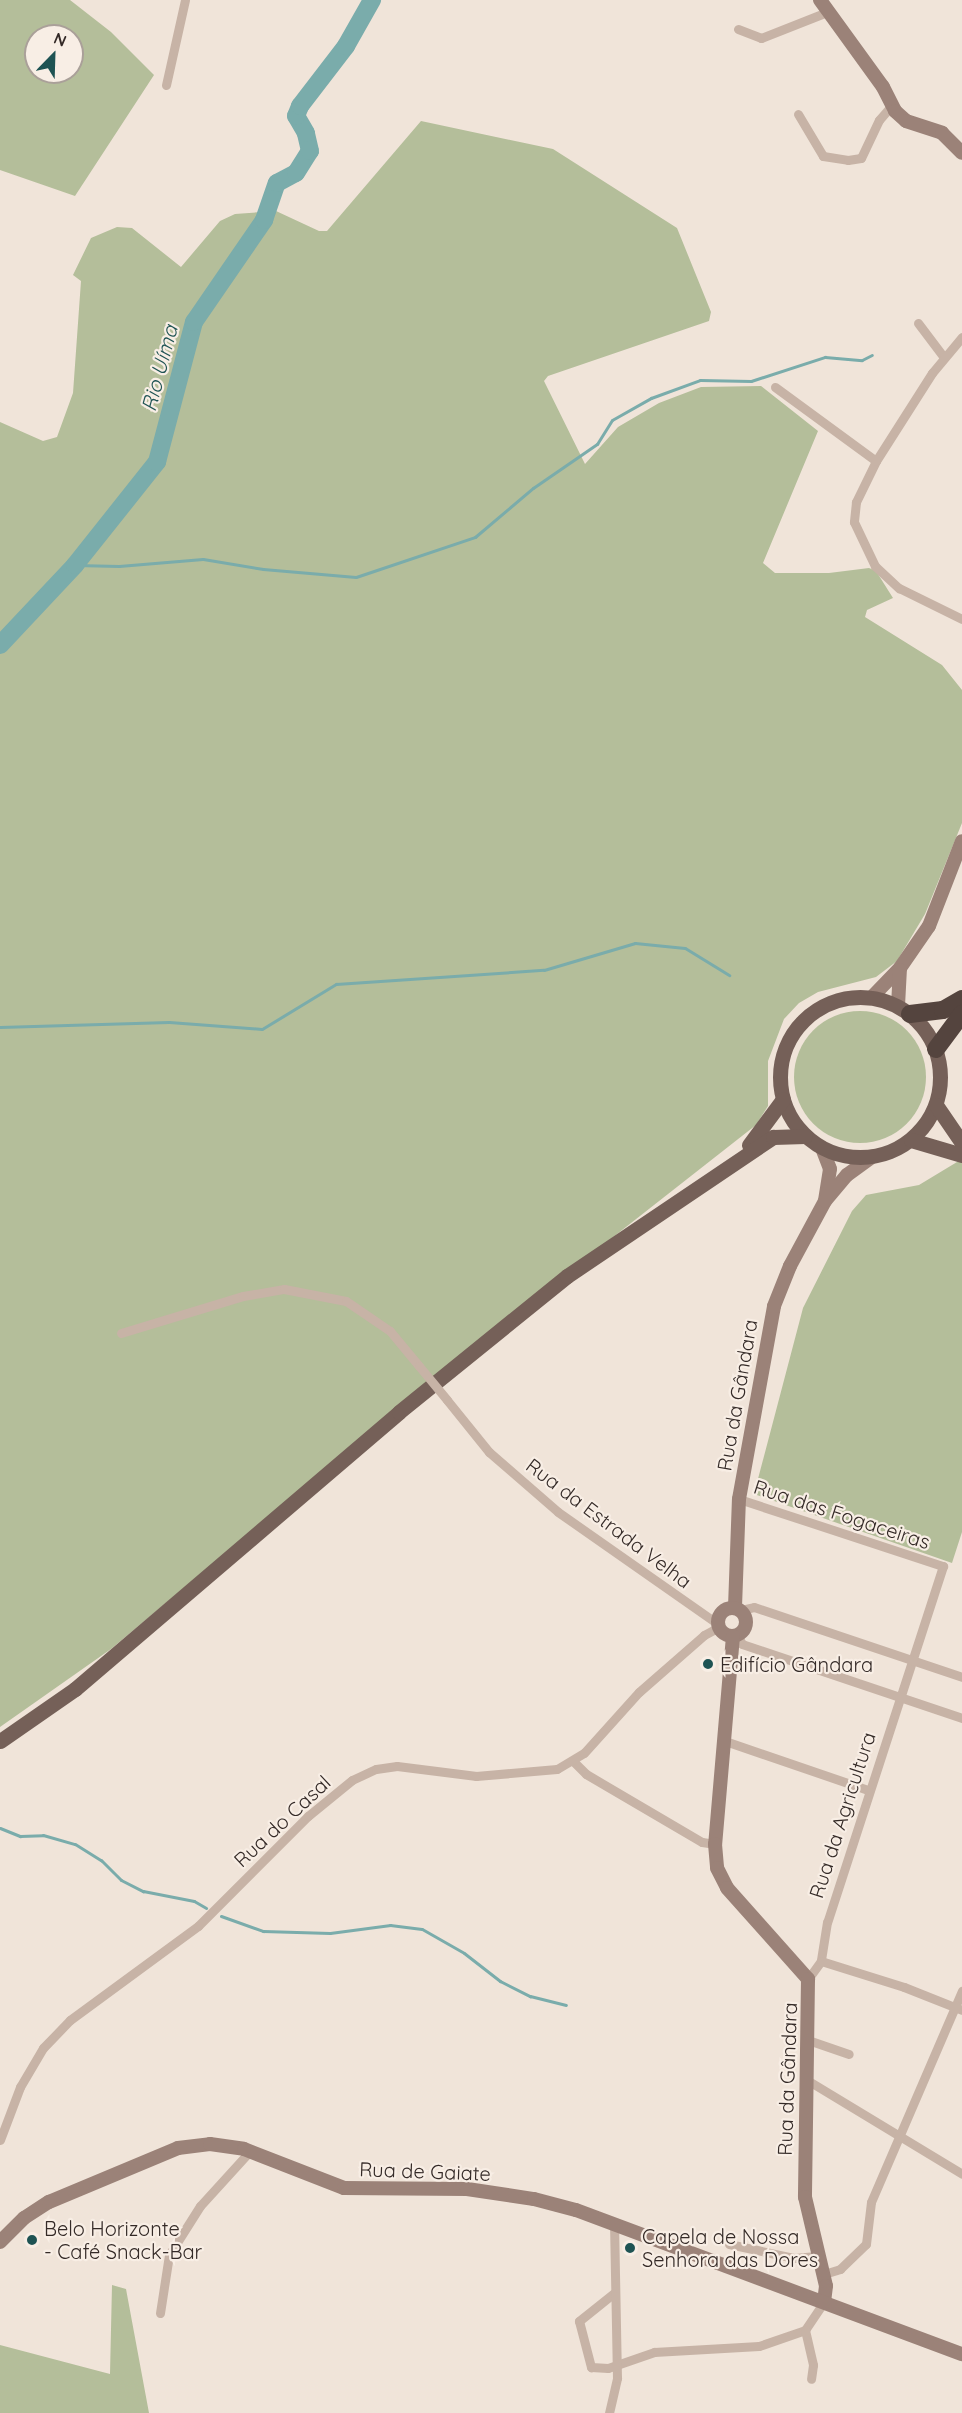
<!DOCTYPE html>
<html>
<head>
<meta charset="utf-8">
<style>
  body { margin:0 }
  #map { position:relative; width:962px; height:2413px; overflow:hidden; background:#f0e4d9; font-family:Quicksand,sans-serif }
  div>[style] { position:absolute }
  .green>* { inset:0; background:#b4be9a }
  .round { border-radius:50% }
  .stream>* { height:3px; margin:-1.5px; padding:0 1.5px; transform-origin:1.5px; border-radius:1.5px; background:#7aacab }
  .river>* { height:18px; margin:-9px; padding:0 9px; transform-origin:9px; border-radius:9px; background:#7aacab }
  .street>* { height:9px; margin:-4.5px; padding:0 4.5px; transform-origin:4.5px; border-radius:4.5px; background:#c7b3a6 }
  .secondary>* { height:14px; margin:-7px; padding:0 7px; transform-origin:7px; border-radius:7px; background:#9b8278 }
  .secondary>.ring { margin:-7px; padding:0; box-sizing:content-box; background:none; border:14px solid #9b8278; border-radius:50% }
  .primary>* { height:15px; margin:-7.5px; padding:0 7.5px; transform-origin:7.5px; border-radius:7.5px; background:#756058 }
  .primary>.ring { margin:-7.5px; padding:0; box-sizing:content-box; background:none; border:15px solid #756058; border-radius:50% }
  .highway>* { height:18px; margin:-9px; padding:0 9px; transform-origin:9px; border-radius:9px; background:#54443e }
  .street-bridge>* { height:9px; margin:-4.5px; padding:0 4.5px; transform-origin:4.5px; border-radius:4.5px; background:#c7b3a6 }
  .dots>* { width:16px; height:16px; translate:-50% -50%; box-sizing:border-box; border:3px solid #f8eee5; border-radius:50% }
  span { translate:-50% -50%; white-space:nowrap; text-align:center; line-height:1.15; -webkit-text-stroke:4.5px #f8eee5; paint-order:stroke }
  .street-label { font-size:20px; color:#342a27 }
  .poi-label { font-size:20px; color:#342a27 }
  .left { translate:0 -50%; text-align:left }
  .water-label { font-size:21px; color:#1e5353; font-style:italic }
  .north { position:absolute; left:24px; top:24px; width:60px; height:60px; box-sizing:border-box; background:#f8eee5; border:2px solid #aaa099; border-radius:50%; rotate:23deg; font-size:16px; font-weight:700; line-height:24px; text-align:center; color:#342a27 }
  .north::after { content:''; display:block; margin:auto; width:21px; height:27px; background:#1e5353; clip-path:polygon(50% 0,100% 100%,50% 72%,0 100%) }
</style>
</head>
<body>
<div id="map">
  <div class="green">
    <i style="clip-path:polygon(evenodd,0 0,70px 0,111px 32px,154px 75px,75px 196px,0 170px,0 0,36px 36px,72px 36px,72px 72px,36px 72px,36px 36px)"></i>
    <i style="clip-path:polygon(421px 121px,553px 149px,677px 228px,711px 312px,709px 321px,548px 376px,544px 381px,585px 464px,618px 427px,659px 403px,701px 387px,761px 386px,818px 431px,763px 563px,775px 573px,829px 573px,869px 568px,876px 571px,893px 598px,867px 610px,865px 617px,942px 665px,962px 690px,962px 823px,925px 914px,897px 961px,876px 977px,818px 992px,799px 1003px,784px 1019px,768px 1061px,768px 1106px,756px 1125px,436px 1376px,111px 1649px,0 1727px,0 422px,43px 441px,57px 437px,73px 393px,81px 281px,73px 275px,91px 238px,117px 227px,132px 228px,181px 267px,220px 221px,235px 214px,276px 211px,319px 231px,327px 231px)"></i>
    <i class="round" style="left:794px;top:1011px;width:132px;height:132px"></i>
    <i style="clip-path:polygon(962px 1159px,962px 1532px,952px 1563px,754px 1494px,803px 1308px,852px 1211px,866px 1195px,919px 1185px)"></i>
    <i style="clip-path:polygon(112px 2285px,126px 2289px,149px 2413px,0 2413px,0 2345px,110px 2374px)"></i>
  </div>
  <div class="stream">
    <i style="left:75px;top:565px;width:44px;rotate:1.3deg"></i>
    <i style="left:119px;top:566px;width:84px;rotate:-4.8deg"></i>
    <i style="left:203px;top:559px;width:61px;rotate:9.5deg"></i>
    <i style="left:263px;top:569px;width:93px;rotate:4.9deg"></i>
    <i style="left:356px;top:577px;width:126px;rotate:-18.6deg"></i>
    <i style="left:475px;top:537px;width:76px;rotate:-40.2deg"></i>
    <i style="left:533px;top:488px;width:78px;rotate:-34.5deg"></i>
    <i style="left:597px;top:444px;width:28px;rotate:-58deg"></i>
    <i style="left:612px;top:420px;width:45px;rotate:-29.4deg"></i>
    <i style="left:651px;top:398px;width:52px;rotate:-20.2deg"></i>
    <i style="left:700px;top:380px;width:51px;rotate:1.1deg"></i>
    <i style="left:751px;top:381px;width:78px;rotate:-18deg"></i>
    <i style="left:825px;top:357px;width:37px;rotate:5deg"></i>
    <i style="left:862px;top:360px;width:11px;rotate:-27deg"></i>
    <i style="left:0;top:1027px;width:169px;rotate:-1.7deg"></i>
    <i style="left:169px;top:1022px;width:93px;rotate:4.3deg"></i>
    <i style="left:262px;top:1029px;width:87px;rotate:-31.3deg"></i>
    <i style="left:336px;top:984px;width:208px;rotate:-3.9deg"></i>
    <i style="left:544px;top:970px;width:95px;rotate:-16.5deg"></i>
    <i style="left:635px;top:943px;width:50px;rotate:5.7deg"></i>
    <i style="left:685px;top:948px;width:52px;rotate:31.5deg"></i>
    <i style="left:0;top:1828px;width:22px;rotate:22deg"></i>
    <i style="left:20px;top:1836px;width:23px;rotate:-2deg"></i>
    <i style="left:43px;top:1835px;width:33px;rotate:16deg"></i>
    <i style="left:75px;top:1844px;width:31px;rotate:32deg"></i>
    <i style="left:101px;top:1860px;width:28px;rotate:45deg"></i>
    <i style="left:121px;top:1880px;width:25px;rotate:27deg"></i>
    <i style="left:143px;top:1891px;width:52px;rotate:11.1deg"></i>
    <i style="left:194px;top:1901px;width:14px;rotate:30deg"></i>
    <i style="left:221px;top:1916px;width:45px;rotate:19.7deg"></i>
    <i style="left:263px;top:1931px;width:67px;rotate:1.7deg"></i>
    <i style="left:330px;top:1933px;width:61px;rotate:-7.6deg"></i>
    <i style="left:390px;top:1925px;width:32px;rotate:7deg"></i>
    <i style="left:422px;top:1929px;width:48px;rotate:29.7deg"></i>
    <i style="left:464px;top:1953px;width:46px;rotate:37.9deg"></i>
    <i style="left:500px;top:1981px;width:34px;rotate:27deg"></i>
    <i style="left:530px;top:1996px;width:37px;rotate:14deg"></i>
  </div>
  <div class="river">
    <i style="left:0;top:645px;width:110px;rotate:-46.8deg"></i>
    <i style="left:75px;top:565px;width:132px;rotate:-51.5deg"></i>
    <i style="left:157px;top:462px;width:145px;rotate:-75.2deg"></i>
    <i style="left:194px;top:322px;width:124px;rotate:-55.5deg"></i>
    <i style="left:264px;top:220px;width:39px;rotate:-71deg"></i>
    <i style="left:277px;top:183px;width:21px;rotate:-28deg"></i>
    <i style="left:296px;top:173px;width:26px;rotate:-58deg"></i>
    <i style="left:310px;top:151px;width:18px;rotate:-103deg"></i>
    <i style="left:306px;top:133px;width:20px;rotate:-120deg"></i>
    <i style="left:296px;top:116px;width:11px;rotate:-68deg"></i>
    <i style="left:300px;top:106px;width:76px;rotate:-52.5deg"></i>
    <i style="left:346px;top:46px;width:53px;rotate:-60.5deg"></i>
  </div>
  <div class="street">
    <i style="left:738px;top:29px;width:25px;rotate:21deg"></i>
    <i style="left:761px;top:38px;width:71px;rotate:-21.5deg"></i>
    <i style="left:166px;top:85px;width:87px;rotate:-77.4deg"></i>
    <i style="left:798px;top:114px;width:49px;rotate:59.2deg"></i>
    <i style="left:823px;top:156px;width:25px;rotate:9deg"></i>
    <i style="left:848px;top:160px;width:13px;rotate:-9deg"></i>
    <i style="left:861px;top:158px;width:42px;rotate:-64.7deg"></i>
    <i style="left:879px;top:120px;width:20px;rotate:-49deg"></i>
    <i style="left:918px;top:323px;width:41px;rotate:52.9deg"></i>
    <i style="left:962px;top:337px;width:47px;rotate:129.8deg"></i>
    <i style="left:932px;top:373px;width:104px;rotate:122.5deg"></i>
    <i style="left:876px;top:461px;width:46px;rotate:116deg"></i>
    <i style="left:856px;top:502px;width:20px;rotate:96deg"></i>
    <i style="left:854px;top:522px;width:49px;rotate:64.5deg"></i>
    <i style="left:875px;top:566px;width:33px;rotate:43deg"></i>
    <i style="left:899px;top:588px;width:70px;rotate:26.2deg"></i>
    <i style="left:775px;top:387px;width:125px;rotate:36.2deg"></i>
    <i style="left:121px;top:1333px;width:127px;rotate:-16.9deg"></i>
    <i style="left:243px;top:1296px;width:42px;rotate:-9.7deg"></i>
    <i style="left:284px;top:1289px;width:63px;rotate:11deg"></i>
    <i style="left:346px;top:1301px;width:53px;rotate:34.3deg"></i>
    <i style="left:390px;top:1331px;width:45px;rotate:50.4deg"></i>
    <i style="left:447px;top:1400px;width:67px;rotate:51.1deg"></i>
    <i style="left:489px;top:1452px;width:91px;rotate:41deg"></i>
    <i style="left:558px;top:1512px;width:195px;rotate:35deg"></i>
    <i style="left:739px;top:1499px;width:215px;rotate:18.2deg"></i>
    <i style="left:943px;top:1566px;width:374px;rotate:108deg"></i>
    <i style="left:827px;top:1922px;width:39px;rotate:99deg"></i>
    <i style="left:821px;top:1961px;width:22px;rotate:126deg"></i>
    <i style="left:741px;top:1610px;width:13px;rotate:-13deg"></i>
    <i style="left:754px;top:1607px;width:219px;rotate:18.6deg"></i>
    <i style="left:737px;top:1635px;width:10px;rotate:61deg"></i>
    <i style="left:742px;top:1644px;width:232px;rotate:18.6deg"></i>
    <i style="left:725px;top:1741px;width:151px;rotate:18.9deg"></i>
    <i style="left:574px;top:1762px;width:17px;rotate:45deg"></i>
    <i style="left:586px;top:1774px;width:134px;rotate:30.4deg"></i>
    <i style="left:702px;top:1842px;width:13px;rotate:9deg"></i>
    <i style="left:821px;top:1961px;width:87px;rotate:17.4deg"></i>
    <i style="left:904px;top:1987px;width:62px;rotate:21.6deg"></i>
    <i style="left:808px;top:2040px;width:43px;rotate:18.9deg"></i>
    <i style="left:807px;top:2080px;width:181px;rotate:31.2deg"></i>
    <i style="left:0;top:2140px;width:57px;rotate:-69.3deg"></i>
    <i style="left:20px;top:2087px;width:45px;rotate:-59.5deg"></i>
    <i style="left:43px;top:2048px;width:39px;rotate:-46deg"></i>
    <i style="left:70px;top:2020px;width:159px;rotate:-36.3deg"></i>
    <i style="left:198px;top:1926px;width:156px;rotate:-45deg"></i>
    <i style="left:308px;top:1816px;width:57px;rotate:-39.3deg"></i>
    <i style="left:352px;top:1780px;width:26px;rotate:-25deg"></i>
    <i style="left:376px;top:1769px;width:21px;rotate:-8deg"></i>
    <i style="left:397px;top:1766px;width:80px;rotate:7.2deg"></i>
    <i style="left:476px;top:1776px;width:81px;rotate:-4.9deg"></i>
    <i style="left:557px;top:1769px;width:31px;rotate:-31deg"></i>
    <i style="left:584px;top:1753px;width:82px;rotate:-48deg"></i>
    <i style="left:639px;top:1692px;width:86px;rotate:-41.2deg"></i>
    <i style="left:704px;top:1635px;width:17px;rotate:-28deg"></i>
    <i style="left:729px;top:2244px;width:66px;rotate:12.2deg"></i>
    <i style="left:794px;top:2258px;width:25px;rotate:-5deg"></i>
    <i style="left:824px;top:2274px;width:17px;rotate:-17deg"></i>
    <i style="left:840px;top:2269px;width:36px;rotate:-44deg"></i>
    <i style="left:866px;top:2244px;width:42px;rotate:-83.2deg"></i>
    <i style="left:871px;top:2202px;width:230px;rotate:-66.7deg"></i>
    <i style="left:614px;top:2293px;width:45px;rotate:141.3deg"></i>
    <i style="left:579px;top:2321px;width:48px;rotate:75.4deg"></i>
    <i style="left:591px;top:2367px;width:17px;rotate:3deg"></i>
    <i style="left:608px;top:2368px;width:49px;rotate:-19.2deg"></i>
    <i style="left:654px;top:2352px;width:105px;rotate:-3.3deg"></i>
    <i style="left:759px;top:2346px;width:49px;rotate:-19.2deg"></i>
    <i style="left:805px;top:2330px;width:34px;rotate:-56deg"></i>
    <i style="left:160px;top:2313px;width:59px;rotate:-81.2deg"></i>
    <i style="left:169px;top:2255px;width:58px;rotate:-57.7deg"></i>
    <i style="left:200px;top:2206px;width:74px;rotate:-47.7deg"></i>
    <i style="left:805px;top:2330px;width:36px;rotate:77deg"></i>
    <i style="left:813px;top:2365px;width:14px;rotate:98deg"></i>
    <i style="left:609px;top:2413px;width:36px;rotate:-77deg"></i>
    <i style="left:617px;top:2378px;width:154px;rotate:-91.1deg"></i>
  </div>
  <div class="secondary">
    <i style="left:820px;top:0;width:107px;rotate:54.1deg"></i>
    <i style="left:883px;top:87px;width:27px;rotate:63deg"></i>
    <i style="left:895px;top:111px;width:15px;rotate:42deg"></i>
    <i style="left:906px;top:121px;width:38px;rotate:18deg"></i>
    <i style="left:942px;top:133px;width:28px;rotate:45deg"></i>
    <i style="left:871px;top:998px;width:42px;rotate:-46deg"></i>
    <i style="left:900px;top:968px;width:51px;rotate:-55.4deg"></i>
    <i style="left:929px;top:926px;width:91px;rotate:-68.8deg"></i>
    <i style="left:898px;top:1006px;width:36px;rotate:-87deg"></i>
    <i style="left:822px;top:1148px;width:22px;rotate:69deg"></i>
    <i style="left:830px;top:1169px;width:30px;rotate:99deg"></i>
    <i style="left:735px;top:1607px;width:108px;rotate:-87.9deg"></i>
    <i style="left:739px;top:1499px;width:196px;rotate:-79.7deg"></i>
    <i style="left:774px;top:1306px;width:43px;rotate:-68.2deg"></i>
    <i style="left:790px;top:1266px;width:74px;rotate:-61.7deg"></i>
    <i style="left:825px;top:1201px;width:34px;rotate:-50deg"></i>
    <i style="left:847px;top:1175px;width:31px;rotate:-36deg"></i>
    <i class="ring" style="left:718px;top:1608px;width:14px;height:14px"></i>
    <i style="left:733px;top:1636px;width:209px;rotate:94.9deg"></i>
    <i style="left:715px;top:1844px;width:24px;rotate:85deg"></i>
    <i style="left:717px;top:1868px;width:22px;rotate:63deg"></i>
    <i style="left:727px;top:1888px;width:122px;rotate:48.3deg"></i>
    <i style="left:808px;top:1979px;width:218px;rotate:90.8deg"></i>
    <i style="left:805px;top:2197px;width:91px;rotate:76.7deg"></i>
    <i style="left:826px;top:2286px;width:16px;rotate:97deg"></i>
    <i style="left:0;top:2242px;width:34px;rotate:-45deg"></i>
    <i style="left:24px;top:2218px;width:30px;rotate:-33deg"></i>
    <i style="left:49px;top:2202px;width:140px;rotate:-22.7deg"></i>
    <i style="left:178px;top:2148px;width:32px;rotate:-7deg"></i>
    <i style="left:210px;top:2144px;width:34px;rotate:8deg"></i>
    <i style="left:244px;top:2149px;width:107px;rotate:21.3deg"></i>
    <i style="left:344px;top:2188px;width:123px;rotate:0.5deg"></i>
    <i style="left:467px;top:2189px;width:68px;rotate:8.5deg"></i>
    <i style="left:534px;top:2199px;width:43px;rotate:14.7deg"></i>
    <i style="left:576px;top:2210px;width:412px;rotate:20.5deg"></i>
  </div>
  <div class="primary">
    <i class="ring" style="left:780px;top:997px;width:145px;height:145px"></i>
    <i style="left:936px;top:1105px;width:46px;rotate:55.6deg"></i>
    <i style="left:911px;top:1140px;width:53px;rotate:16.4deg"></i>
    <i style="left:749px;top:1145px;width:57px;rotate:-53.5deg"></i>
    <i style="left:0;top:1741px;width:91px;rotate:-34.7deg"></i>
    <i style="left:75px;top:1689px;width:426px;rotate:-40.5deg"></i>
    <i style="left:399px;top:1412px;width:216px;rotate:-39deg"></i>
    <i style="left:567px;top:1276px;width:249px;rotate:-34deg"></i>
    <i style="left:773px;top:1137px;width:32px;rotate:-2deg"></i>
  </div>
  <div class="highway">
    <i style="left:910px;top:1014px;width:33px;rotate:-7deg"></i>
    <i style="left:943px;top:1010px;width:22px;rotate:-30deg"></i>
    <i style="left:936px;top:1049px;width:44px;rotate:-53.4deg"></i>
  </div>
  <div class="street-bridge">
    <i style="left:419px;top:1366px;width:44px;rotate:50.5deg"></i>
  </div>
  <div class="dots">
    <i style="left:708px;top:1664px;background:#1e5353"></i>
    <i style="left:32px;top:2240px;background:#1e5353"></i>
    <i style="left:630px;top:2248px;background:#1e5353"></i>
  </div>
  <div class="street-label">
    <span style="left:737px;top:1395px;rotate:-80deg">Rua da Gândara</span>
    <span style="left:842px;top:1514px;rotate:18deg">Rua das Fogaceiras</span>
    <span style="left:609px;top:1523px;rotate:37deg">Rua da Estrada Velha</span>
    <span style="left:842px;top:1815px;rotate:-72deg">Rua da Agricultura</span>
    <span style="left:282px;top:1821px;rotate:-43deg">Rua do Casal</span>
    <span style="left:787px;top:2079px;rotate:-88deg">Rua da Gândara</span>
    <span style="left:425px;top:2171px;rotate:2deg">Rua de Gaiate</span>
  </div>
  <div class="poi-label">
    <span class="left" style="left:720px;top:1664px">Edifício Gândara</span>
    <span class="left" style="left:44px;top:2240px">Belo Horizonte<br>- Café Snack-Bar</span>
    <span class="left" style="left:642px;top:2248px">Capela de Nossa<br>Senhora das Dores</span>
  </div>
  <div class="water-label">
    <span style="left:159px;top:368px;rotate:-75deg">Rio Uíma</span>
  </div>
  <div class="north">N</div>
</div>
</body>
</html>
